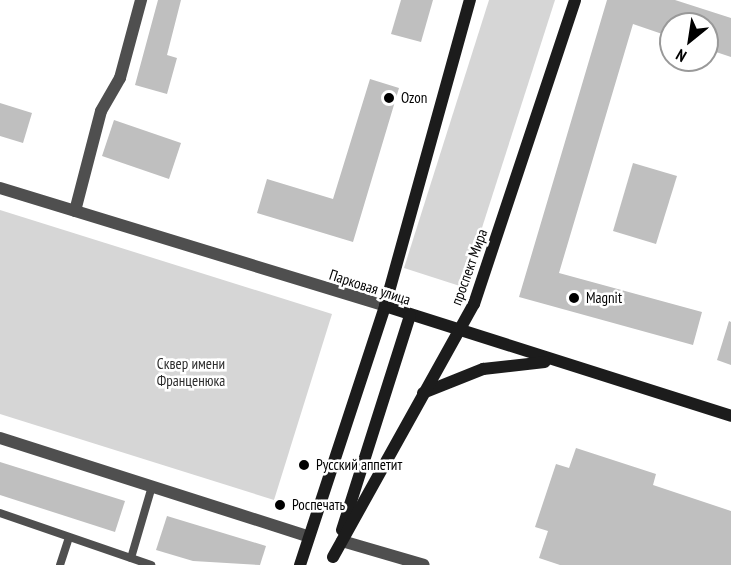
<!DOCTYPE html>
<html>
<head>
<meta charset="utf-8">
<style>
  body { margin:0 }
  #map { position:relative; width:731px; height:565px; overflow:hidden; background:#fff; font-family:"PT Sans Narrow",sans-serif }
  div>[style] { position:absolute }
  .green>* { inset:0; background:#d6d6d6 }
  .building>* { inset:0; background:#bfbfbf }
  .service>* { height:8px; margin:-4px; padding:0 4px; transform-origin:4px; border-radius:4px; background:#4f4f4f }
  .minor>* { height:12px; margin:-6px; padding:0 6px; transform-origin:6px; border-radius:6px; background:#4f4f4f }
  .secondary>* { height:12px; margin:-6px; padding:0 6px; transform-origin:6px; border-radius:6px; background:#1c1c1c }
  .dots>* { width:16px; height:16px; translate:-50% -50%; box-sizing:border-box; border:3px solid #fff; border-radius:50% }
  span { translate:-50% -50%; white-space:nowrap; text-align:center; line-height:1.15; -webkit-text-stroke:5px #fff; paint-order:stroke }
  .poi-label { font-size:15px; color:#000 }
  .left { translate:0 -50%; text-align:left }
  .street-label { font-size:15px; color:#000 }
  .park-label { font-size:15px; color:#2d2d2d }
  .north { position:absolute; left:659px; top:12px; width:60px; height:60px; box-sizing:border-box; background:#fff; border:2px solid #999; border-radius:50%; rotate:210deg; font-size:16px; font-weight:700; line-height:24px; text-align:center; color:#000 }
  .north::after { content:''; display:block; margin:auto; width:21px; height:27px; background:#000; clip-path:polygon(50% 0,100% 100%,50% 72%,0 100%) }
</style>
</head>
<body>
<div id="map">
  <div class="green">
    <i style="clip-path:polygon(489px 0,555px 0,463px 287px,404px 268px)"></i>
    <i style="clip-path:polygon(0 210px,332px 314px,274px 500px,0 414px)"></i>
  </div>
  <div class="building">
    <i style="clip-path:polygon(158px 0,181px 0,167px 55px,177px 58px,167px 94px,135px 85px)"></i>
    <i style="clip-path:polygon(401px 0,433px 0,421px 42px,391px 34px)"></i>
    <i style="clip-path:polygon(607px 0,675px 0,731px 18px,731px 57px,707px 49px,707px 24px,671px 24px,671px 37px,633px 24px,559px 273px,702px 312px,693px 345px,519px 297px)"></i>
    <i style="clip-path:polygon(370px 79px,399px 88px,353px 242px,257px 213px,267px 179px,333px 199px)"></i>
    <i style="clip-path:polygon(0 103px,32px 113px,23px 143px,0 136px)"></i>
    <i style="clip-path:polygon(114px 120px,181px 143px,169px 179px,102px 156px)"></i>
    <i style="clip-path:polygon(633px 163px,677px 176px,656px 244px,613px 231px)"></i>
    <i style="clip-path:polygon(729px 321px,731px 322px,731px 365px,717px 360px)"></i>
    <i style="clip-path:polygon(576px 448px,656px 474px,653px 485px,731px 511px,731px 565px,560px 565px,539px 558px,548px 531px,535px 527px,556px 464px,569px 468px)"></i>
    <i style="clip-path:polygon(0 462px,125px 501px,115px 532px,0 495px)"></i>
    <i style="clip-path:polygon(167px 516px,266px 546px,260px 565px,193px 561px,156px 550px)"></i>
  </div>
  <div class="service">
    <i style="left:0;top:513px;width:160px;rotate:19deg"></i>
    <i style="left:131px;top:558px;width:75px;rotate:-73.7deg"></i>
    <i style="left:60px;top:565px;width:29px;rotate:-72deg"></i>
  </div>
  <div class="minor">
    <i style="left:0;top:188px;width:403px;rotate:17deg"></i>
    <i style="left:75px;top:211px;width:103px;rotate:-75.4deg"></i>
    <i style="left:101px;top:111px;width:38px;rotate:-60deg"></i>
    <i style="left:120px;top:78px;width:81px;rotate:-74.9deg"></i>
    <i style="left:0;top:438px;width:323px;rotate:17.7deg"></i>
    <i style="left:342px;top:541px;width:85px;rotate:16.3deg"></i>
  </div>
  <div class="secondary">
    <i style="left:385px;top:306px;width:363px;rotate:17.6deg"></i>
    <i style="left:423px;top:393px;width:65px;rotate:-21.8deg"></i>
    <i style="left:483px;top:369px;width:62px;rotate:-6.4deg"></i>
    <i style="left:342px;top:530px;width:225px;rotate:-72.4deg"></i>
    <i style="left:333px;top:557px;width:290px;rotate:-60.9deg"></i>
    <i style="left:474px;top:304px;width:320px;rotate:-71.6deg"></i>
    <i style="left:300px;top:565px;width:273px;rotate:-71.8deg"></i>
    <i style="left:385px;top:306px;width:318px;rotate:-74.5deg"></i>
  </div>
  <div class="dots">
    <i style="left:389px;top:98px;background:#000"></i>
    <i style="left:574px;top:298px;background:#000"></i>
    <i style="left:304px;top:465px;background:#000"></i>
    <i style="left:280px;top:505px;background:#000"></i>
  </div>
  <div class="poi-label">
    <span class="left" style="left:401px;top:98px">Ozon</span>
    <span class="left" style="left:586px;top:298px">Magnit</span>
    <span class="left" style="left:316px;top:465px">Русский аппетит</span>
    <span class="left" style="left:292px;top:505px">Роспечать</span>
  </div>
  <div class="street-label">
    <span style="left:469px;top:267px;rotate:-70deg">проспект Мира</span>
    <span style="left:370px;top:287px;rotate:18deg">Парковая улица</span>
  </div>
  <div class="park-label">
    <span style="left:191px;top:372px">Сквер имени<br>Франценюка</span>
  </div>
  <div class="north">N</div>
</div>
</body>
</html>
